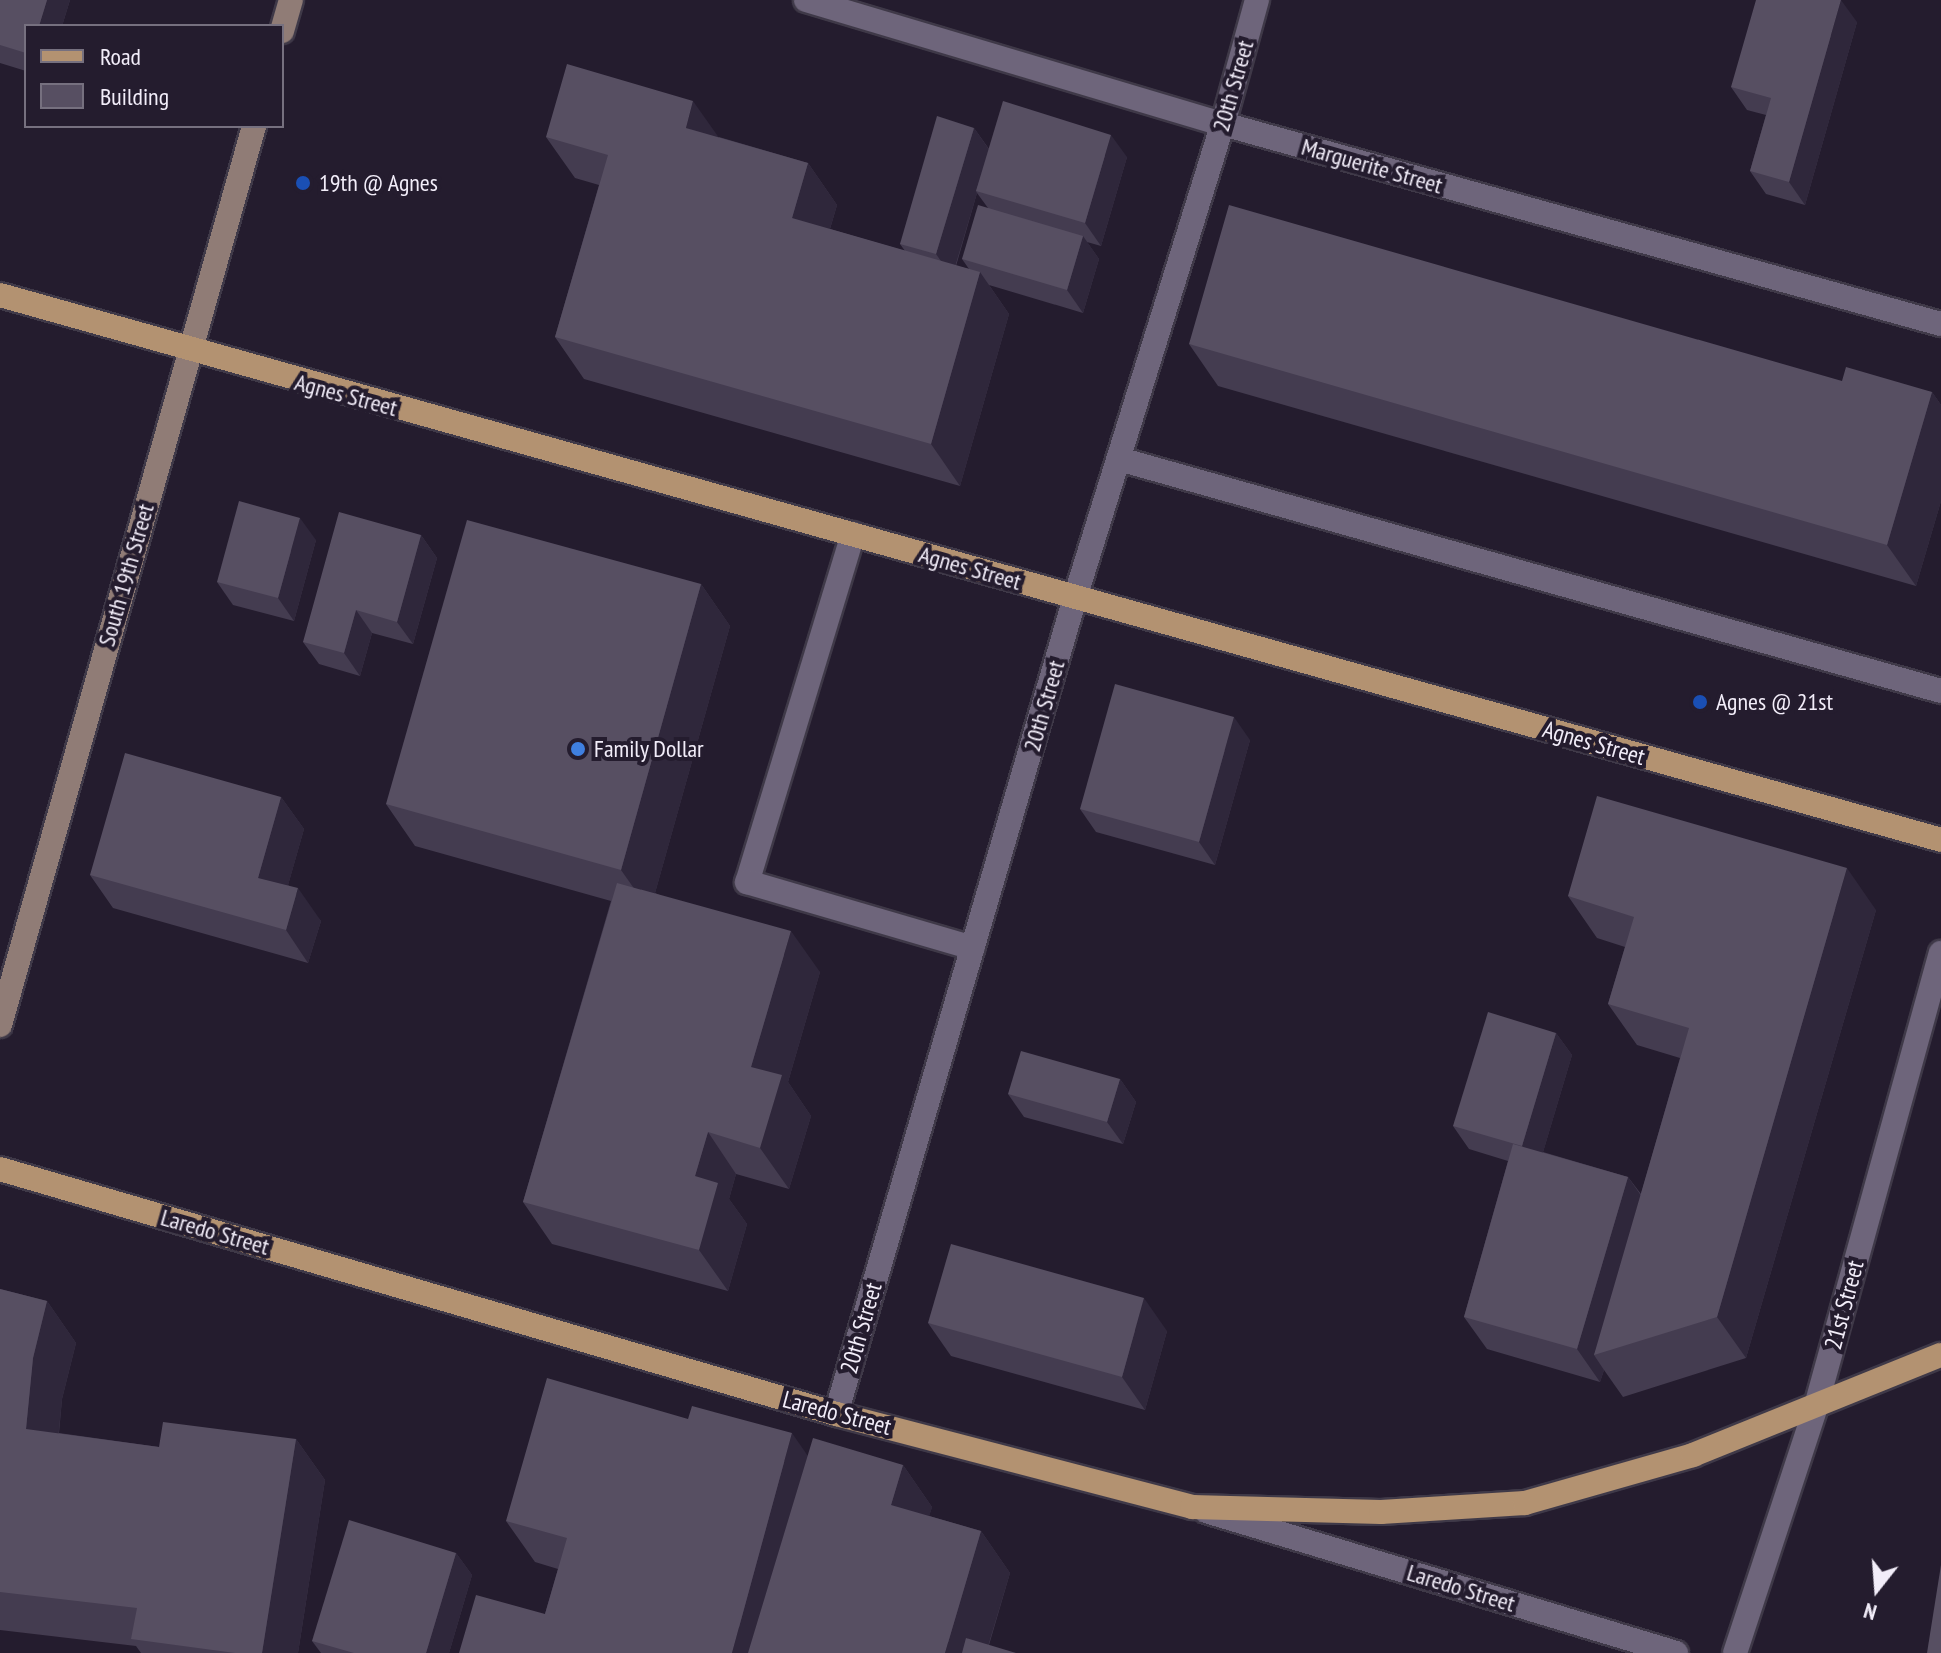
<!DOCTYPE html>
<html>
<head>
<meta charset="utf-8">
<style>
  body { margin:0 }
  #map { position:relative; width:1941px; height:1653px; overflow:hidden; background:#241c2e; font-family:"PT Sans Narrow",sans-serif }
  div>[style] { position:absolute }
  .roads { filter:drop-shadow(2px 0 #3f3948) drop-shadow(-2px 0 #3f3948) drop-shadow(0 2px #3f3948) drop-shadow(0 -2px #3f3948) }
  .lane>* { height:24px; margin:-12px; padding:0 12px; transform-origin:12px; border-radius:12px; background:#6e657b }
  .street>* { height:24px; margin:-12px; padding:0 12px; transform-origin:12px; border-radius:12px; background:#6e657b }
  .secondary>* { height:24px; margin:-12px; padding:0 12px; transform-origin:12px; border-radius:12px; background:#907c76 }
  .primary>* { height:24px; margin:-12px; padding:0 12px; transform-origin:12px; border-radius:12px; background:#b39271 }
  .wall>* { inset:0; background:#443c50 }
  .shaded-wall>* { inset:0; background:#2f273b }
  .building>* { inset:0; background:#574f62 }
  .dots>* { width:22px; height:22px; translate:-50% -50%; box-sizing:border-box; border:4px solid #241c2e; border-radius:50% }
  span { translate:-50% -50%; white-space:nowrap; text-align:center; line-height:1.15; -webkit-text-stroke:8px #241c2e; paint-order:stroke }
  .street-label { font-size:24px; color:#f2edf9 }
  .poi-label { font-size:24px; color:#f2edf9 }
  .left { translate:0 -50%; text-align:left }
  .legend { position:absolute; left:24px; top:24px; width:260px; height:104px; box-sizing:border-box; background:#241c2e; border:2px solid #76707f; margin:0; padding:10px 14px; list-style:none; font-size:24px; color:#f2edf9 }
  .legend li { display:flex; align-items:center; gap:16px; height:40px }
  .legend b { width:40px; border:2px solid #76707f }
  .north { position:absolute; left:1837px; top:1549px; width:80px; height:80px; -webkit-text-stroke:6px #241c2e; paint-order:stroke; rotate:197deg; font-size:22px; font-weight:700; line-height:32px; text-align:center; color:#f2edf9 }
  .north::after { content:''; display:block; margin:auto; width:28px; height:36px; background:#f2edf9; clip-path:polygon(50% 0,100% 100%,50% 72%,0 100%) }
</style>
</head>
<body>
<div id="map">
  <div class="roads">
    <div class="lane">
      <i style="left:1119px;top:459px;width:854px;rotate:15.76deg"></i>
      <i style="left:853px;top:534px;width:364px;rotate:106.9deg"></i>
      <i style="left:747px;top:882px;width:235px;rotate:16.3deg"></i>
    </div>
    <div class="street">
      <i style="left:806px;top:0;width:435px;rotate:16.6deg"></i>
      <i style="left:1223px;top:124px;width:745px;rotate:15.57deg"></i>
      <i style="left:836px;top:1414px;width:850px;rotate:-73.68deg"></i>
      <i style="left:1075px;top:598px;width:497px;rotate:-72.7deg"></i>
      <i style="left:1223px;top:124px;width:129px;rotate:-74.7deg"></i>
      <i style="left:1206px;top:1511px;width:491px;rotate:16.8deg"></i>
      <i style="left:1735px;top:1653px;width:260px;rotate:-71.8deg"></i>
      <i style="left:1816px;top:1406px;width:470px;rotate:-74.6deg"></i>
    </div>
    <div class="secondary">
      <i style="left:282px;top:31px;width:32px;rotate:-74deg"></i>
      <i style="left:0;top:1025px;width:934px;rotate:-74.22deg"></i>
    </div>
    <div class="primary">
      <i style="left:0;top:295px;width:2016px;rotate:15.68deg"></i>
      <i style="left:0;top:1169px;width:871px;rotate:16.33deg"></i>
      <i style="left:836px;top:1414px;width:368px;rotate:14.6deg"></i>
      <i style="left:1192px;top:1507px;width:189px;rotate:1.5deg"></i>
      <i style="left:1381px;top:1512px;width:144px;rotate:-3.6deg"></i>
      <i style="left:1525px;top:1503px;width:175px;rotate:-15.9deg"></i>
      <i style="left:1693px;top:1455px;width:267px;rotate:-22deg"></i>
    </div>
  </div>
  <div class="wall">
    <i style="clip-path:polygon(0 0,70px 0,62px 26px,26px 26px,26px 71px,0 63px)"></i>
    <i style="clip-path:polygon(1857px 22px,1805px 205px,1766px 194px,1750px 171px,1766px 115px,1747px 110px,1731px 87px)"></i>
    <i style="clip-path:polygon(evenodd,974px 128px,989px 149px,1127px 157px,1101px 246px,1087px 242px,1099px 259px,1083px 313px,989px 285px,1009px 314px,960px 486px,584px 379px,555px 337px,599px 185px,575px 178px,546px 137px,719px 137px,808px 163px,837px 205px,830px 229px,905px 251px,900px 244px,974px 128px,977px 193px,988px 208px,962px 259px,969px 269px,956px 266px,977px 193px)"></i>
    <i style="clip-path:polygon(1189px 344px,1842px 381px,1932px 392px,1941px 405px,1941px 501px,1916px 586px,1218px 386px)"></i>
    <i style="clip-path:polygon(421px 535px,437px 558px,413px 644px,372px 633px,360px 676px,319px 664px,303px 642px)"></i>
    <i style="clip-path:polygon(316px 540px,294px 621px,233px 605px,217px 582px)"></i>
    <i style="clip-path:polygon(701px 584px,730px 626px,655px 893px,820px 972px,788px 1082px,811px 1116px,789px 1189px,736px 1174px,729px 1199px,747px 1224px,728px 1291px,552px 1244px,523px 1202px,611px 901px,415px 846px,386px 804px)"></i>
    <i style="clip-path:polygon(1250px 740px,1215px 865px,1096px 832px,1080px 809px)"></i>
    <i style="clip-path:polygon(281px 797px,304px 829px,288px 885px,321px 921px,308px 963px,113px 908px,90px 875px)"></i>
    <i style="clip-path:polygon(1568px 896px,1876px 910px,1746px 1358px,1623px 1397px,1604px 1370px,1600px 1382px,1487px 1349px,1464px 1317px,1508px 1161px,1469px 1149px,1453px 1126px,1556px 1033px,1572px 1055px,1543px 1152px,1628px 1177px,1641px 1194px,1680px 1058px,1637px 1045px,1608px 1004px,1625px 947px,1597px 938px)"></i>
    <i style="clip-path:polygon(1120px 1079px,1136px 1102px,1123px 1144px,1024px 1117px,1008px 1094px)"></i>
    <i style="clip-path:polygon(0 1289px,47px 1301px,76px 1343px,62px 1399px,59px 1433px,159px 1447px,296px 1439px,325px 1480px,298px 1653px,141px 1653px,136px 1646px,0 1630px)"></i>
    <i style="clip-path:polygon(928px 1323px,1167px 1331px,1145px 1410px,951px 1356px)"></i>
    <i style="clip-path:polygon(808px 1456px,903px 1465px,932px 1507px,929px 1516px,981px 1531px,1010px 1573px,989px 1645px,545px 1614px,558px 1569px,535px 1562px,506px 1521px)"></i>
    <i style="clip-path:polygon(456px 1553px,472px 1575px,449px 1653px,321px 1653px,312px 1641px)"></i>
  </div>
  <div class="shaded-wall">
    <i style="clip-path:polygon(47px 0,70px 0,62px 26px,39px 26px)"></i>
    <i style="clip-path:polygon(1841px 0,1857px 22px,1805px 205px,1789px 182px)"></i>
    <i style="clip-path:polygon(693px 101px,722px 142px,686px 128px)"></i>
    <i style="clip-path:polygon(974px 128px,990px 151px,976px 191px,977px 193px,952px 277px,936px 254px)"></i>
    <i style="clip-path:polygon(1111px 135px,1127px 157px,1101px 246px,1085px 223px)"></i>
    <i style="clip-path:polygon(808px 163px,837px 205px,821px 259px,792px 218px)"></i>
    <i style="clip-path:polygon(1083px 236px,1099px 259px,1083px 313px,1067px 290px)"></i>
    <i style="clip-path:polygon(980px 272px,1009px 314px,960px 486px,931px 444px)"></i>
    <i style="clip-path:polygon(1932px 392px,1941px 405px,1941px 501px,1916px 586px,1887px 545px)"></i>
    <i style="clip-path:polygon(300px 518px,316px 540px,294px 621px,278px 598px)"></i>
    <i style="clip-path:polygon(421px 535px,437px 558px,413px 644px,397px 622px)"></i>
    <i style="clip-path:polygon(701px 584px,730px 626px,650px 911px,621px 870px)"></i>
    <i style="clip-path:polygon(356px 610px,372px 633px,360px 676px,344px 653px)"></i>
    <i style="clip-path:polygon(1234px 717px,1250px 740px,1215px 865px,1199px 842px)"></i>
    <i style="clip-path:polygon(281px 797px,304px 829px,281px 910px,258px 878px)"></i>
    <i style="clip-path:polygon(1847px 868px,1876px 910px,1746px 1358px,1717px 1317px)"></i>
    <i style="clip-path:polygon(298px 888px,321px 921px,308px 963px,286px 930px)"></i>
    <i style="clip-path:polygon(791px 931px,820px 972px,788px 1082px,811px 1116px,789px 1189px,760px 1148px,751px 1067px)"></i>
    <i style="clip-path:polygon(1556px 1033px,1572px 1055px,1538px 1169px,1522px 1146px)"></i>
    <i style="clip-path:polygon(1120px 1079px,1136px 1102px,1123px 1144px,1107px 1122px)"></i>
    <i style="clip-path:polygon(708px 1132px,736px 1174px,729px 1199px,747px 1224px,728px 1291px,699px 1250px,695px 1176px)"></i>
    <i style="clip-path:polygon(1628px 1177px,1651px 1210px,1594px 1355px,1604px 1370px,1600px 1382px,1577px 1349px)"></i>
    <i style="clip-path:polygon(1144px 1298px,1167px 1331px,1145px 1410px,1122px 1377px)"></i>
    <i style="clip-path:polygon(47px 1301px,76px 1343px,62px 1399px,55px 1470px,26px 1429px,33px 1358px)"></i>
    <i style="clip-path:polygon(792px 1433px,821px 1475px,772px 1653px,732px 1653px)"></i>
    <i style="clip-path:polygon(296px 1439px,325px 1480px,298px 1653px,262px 1653px)"></i>
    <i style="clip-path:polygon(903px 1465px,932px 1507px,920px 1546px,891px 1505px)"></i>
    <i style="clip-path:polygon(981px 1531px,1010px 1573px,986px 1653px,945px 1653px)"></i>
    <i style="clip-path:polygon(456px 1553px,472px 1575px,449px 1653px,426px 1653px)"></i>
  </div>
  <div class="building">
    <i style="clip-path:polygon(0 0,47px 0,39px 26px,26px 26px,26px 53px,0 45px)"></i>
    <i style="clip-path:polygon(1756px 0,1841px 0,1789px 182px,1750px 171px,1771px 98px,1731px 87px)"></i>
    <i style="clip-path:polygon(567px 64px,693px 101px,686px 128px,808px 163px,792px 218px,980px 272px,931px 444px,555px 337px,608px 155px,546px 137px)"></i>
    <i style="clip-path:polygon(1003px 101px,1111px 135px,1085px 223px,976px 191px)"></i>
    <i style="clip-path:polygon(937px 116px,974px 128px,936px 254px,900px 244px)"></i>
    <i style="clip-path:polygon(978px 205px,1083px 236px,1067px 290px,962px 259px)"></i>
    <i style="clip-path:polygon(1229px 205px,1842px 381px,1846px 367px,1932px 392px,1887px 545px,1189px 344px)"></i>
    <i style="clip-path:polygon(239px 501px,300px 518px,278px 598px,217px 582px)"></i>
    <i style="clip-path:polygon(339px 512px,421px 535px,397px 622px,356px 610px,344px 653px,303px 642px)"></i>
    <i style="clip-path:polygon(467px 520px,701px 584px,621px 870px,386px 804px)"></i>
    <i style="clip-path:polygon(1115px 684px,1234px 717px,1199px 842px,1080px 809px)"></i>
    <i style="clip-path:polygon(125px 753px,281px 797px,258px 878px,298px 888px,286px 930px,90px 875px)"></i>
    <i style="clip-path:polygon(1597px 796px,1847px 868px,1717px 1317px,1594px 1355px,1689px 1028px,1608px 1004px,1634px 917px,1568px 896px)"></i>
    <i style="clip-path:polygon(617px 883px,791px 931px,751px 1067px,782px 1075px,760px 1148px,708px 1132px,695px 1176px,718px 1183px,699px 1250px,523px 1202px)"></i>
    <i style="clip-path:polygon(1488px 1012px,1556px 1033px,1522px 1146px,1453px 1126px)"></i>
    <i style="clip-path:polygon(1021px 1051px,1120px 1079px,1107px 1122px,1008px 1094px)"></i>
    <i style="clip-path:polygon(1513px 1144px,1628px 1177px,1577px 1349px,1464px 1317px)"></i>
    <i style="clip-path:polygon(951px 1244px,1144px 1298px,1122px 1377px,928px 1323px)"></i>
    <i style="clip-path:polygon(0 1289px,47px 1301px,33px 1358px,26px 1429px,159px 1447px,163px 1422px,296px 1439px,262px 1653px,235px 1653px,131px 1639px,137px 1608px,0 1592px)"></i>
    <i style="clip-path:polygon(547px 1378px,688px 1419px,692px 1406px,792px 1433px,732px 1653px,459px 1653px,476px 1595px,545px 1614px,567px 1538px,506px 1521px)"></i>
    <i style="clip-path:polygon(813px 1438px,903px 1465px,891px 1505px,981px 1531px,945px 1653px,748px 1653px)"></i>
    <i style="clip-path:polygon(349px 1520px,456px 1553px,426px 1653px,354px 1653px,312px 1641px)"></i>
    <i style="clip-path:polygon(1941px 1565px,1941px 1653px,1927px 1653px)"></i>
    <i style="clip-path:polygon(966px 1638px,1016px 1653px,962px 1653px)"></i>
  </div>
  <div class="dots">
    <i style="left:303px;top:183px;background:#1a4fb4"></i>
    <i style="left:1700px;top:702px;background:#1a4fb4"></i>
    <i style="left:578px;top:749px;background:#3f7fe0"></i>
  </div>
  <div class="street-label">
    <span style="left:1233px;top:86px;rotate:-74deg">20th Street</span>
    <span style="left:1372px;top:166px;rotate:16deg">Marguerite Street</span>
    <span style="left:346px;top:395px;rotate:15deg">Agnes Street</span>
    <span style="left:970px;top:568px;rotate:16deg">Agnes Street</span>
    <span style="left:126px;top:575px;rotate:-74deg">South 19th Street</span>
    <span style="left:1044px;top:706px;rotate:-74deg">20th Street</span>
    <span style="left:1594px;top:743px;rotate:16deg">Agnes Street</span>
    <span style="left:215px;top:1232px;rotate:16deg">Laredo Street</span>
    <span style="left:1844px;top:1305px;rotate:-75deg">21st Street</span>
    <span style="left:861px;top:1328px;rotate:-74deg">20th Street</span>
    <span style="left:837px;top:1413px;rotate:15deg">Laredo Street</span>
    <span style="left:1461px;top:1588px;rotate:17deg">Laredo Street</span>
  </div>
  <div class="poi-label">
    <span class="left" style="left:319px;top:183px">19th @ Agnes</span>
    <span class="left" style="left:1716px;top:702px">Agnes @ 21st</span>
    <span class="left" style="left:594px;top:749px">Family Dollar</span>
  </div>
  <ul class="legend">
  <li><b style="height:10px;background:#b39271"></b>Road</li>
  <li><b style="height:22px;background:#574f62"></b>Building</li>
  </ul>
  <div class="north">N</div>
</div>
</body>
</html>
